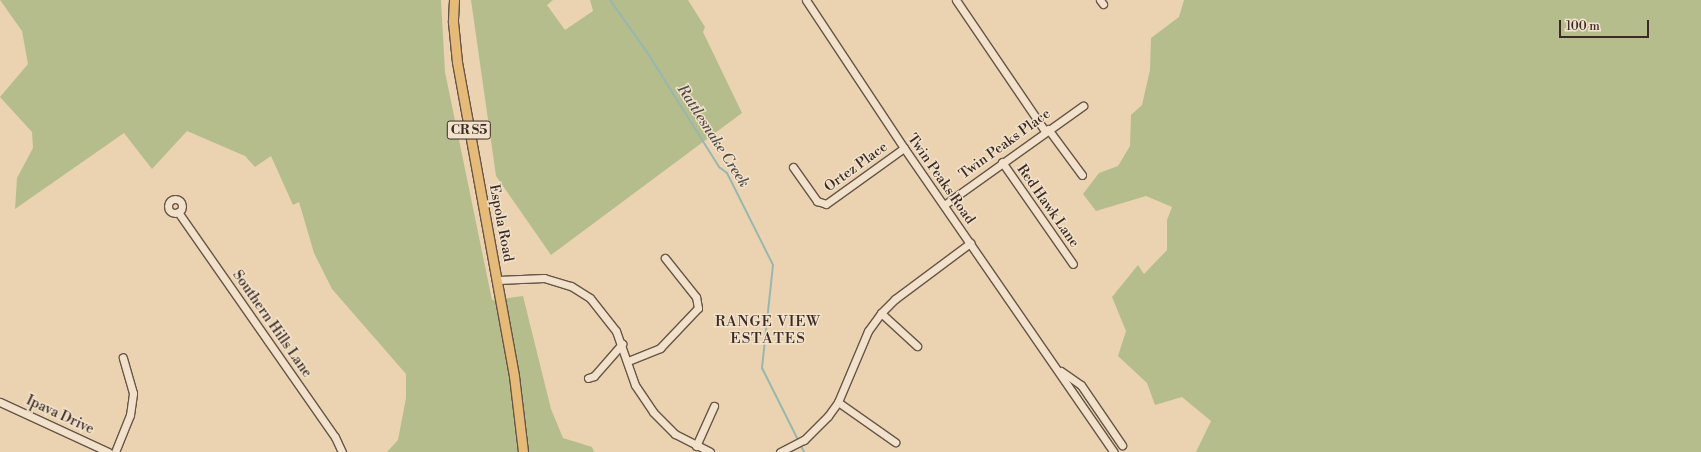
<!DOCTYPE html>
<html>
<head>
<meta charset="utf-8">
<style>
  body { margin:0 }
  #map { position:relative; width:1701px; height:452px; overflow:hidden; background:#ebd3b1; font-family:"Libre Bodoni",serif }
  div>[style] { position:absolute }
  .green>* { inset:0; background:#b5bd8d }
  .stream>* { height:2px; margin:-1px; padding:0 1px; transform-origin:1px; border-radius:1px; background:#98b7ae }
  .roads { filter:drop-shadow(1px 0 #675547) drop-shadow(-1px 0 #675547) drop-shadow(0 1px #675547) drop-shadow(0 -1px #675547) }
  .minor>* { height:7px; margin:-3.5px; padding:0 3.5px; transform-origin:3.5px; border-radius:3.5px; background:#f2e2cc }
  .minor>.ring { margin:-3.5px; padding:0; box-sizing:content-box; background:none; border:7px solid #f2e2cc; border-radius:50% }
  .major>* { height:9px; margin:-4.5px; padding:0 4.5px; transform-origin:4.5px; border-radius:4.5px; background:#e6ba78 }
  span { translate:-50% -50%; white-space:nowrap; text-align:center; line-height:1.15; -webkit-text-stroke:3px #f2e2cc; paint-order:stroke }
  .shield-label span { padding:1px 3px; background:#f2e2cc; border:1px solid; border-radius:3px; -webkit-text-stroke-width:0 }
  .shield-label { font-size:13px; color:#3b2b24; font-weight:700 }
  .street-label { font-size:14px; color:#3b2b24 }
  .water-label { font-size:15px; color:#524e46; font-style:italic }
  .neighbourhood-label { font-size:15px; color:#3b2b24; letter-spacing:1px }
  .scale { position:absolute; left:1559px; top:20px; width:90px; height:18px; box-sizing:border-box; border:2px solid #3b2b24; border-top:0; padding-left:5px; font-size:12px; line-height:14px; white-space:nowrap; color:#3b2b24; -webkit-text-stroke:3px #f2e2cc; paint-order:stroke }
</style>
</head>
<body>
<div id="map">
  <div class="green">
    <i style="clip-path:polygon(0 0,441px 0,445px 72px,492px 300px,523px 296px,551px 409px,563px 438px,592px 447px,594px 452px,387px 452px,398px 440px,406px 398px,406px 374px,332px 289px,314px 253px,299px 202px,293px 205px,271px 156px,255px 167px,245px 156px,187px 131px,152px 169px,124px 133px,15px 209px,17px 178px,33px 148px,32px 132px,0 97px,28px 64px,22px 31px)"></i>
    <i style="clip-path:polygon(471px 0,553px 0,547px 5px,565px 30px,593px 11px,590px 0,688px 0,705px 27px,703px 32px,742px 113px,551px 255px,496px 176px)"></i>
    <i style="clip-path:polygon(1184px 0,1701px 0,1701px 452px,1196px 452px,1211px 421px,1182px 397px,1155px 405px,1147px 383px,1118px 356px,1126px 331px,1112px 297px,1138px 265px,1144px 274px,1167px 250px,1167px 220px,1172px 207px,1146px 196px,1096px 211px,1083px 194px,1099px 173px,1118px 166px,1130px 146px,1131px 115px,1142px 105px,1150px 70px,1151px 38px,1179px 17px)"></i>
  </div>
  <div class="stream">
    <i style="left:610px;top:0;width:64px;rotate:54.6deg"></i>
    <i style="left:647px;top:52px;width:136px;rotate:57.9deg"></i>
    <i style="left:719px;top:167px;width:10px;rotate:37deg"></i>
    <i style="left:727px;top:173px;width:103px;rotate:63.4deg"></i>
    <i style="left:773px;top:265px;width:104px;rotate:96.1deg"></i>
    <i style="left:762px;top:368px;width:80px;rotate:63.4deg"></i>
    <i style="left:800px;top:444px;width:9px;rotate:63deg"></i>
  </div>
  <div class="roads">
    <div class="minor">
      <i style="left:806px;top:0;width:178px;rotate:56.5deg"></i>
      <i style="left:904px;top:148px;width:369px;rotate:55.4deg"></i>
      <i style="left:956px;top:0;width:158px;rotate:55.8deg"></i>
      <i style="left:1100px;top:0;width:5px;rotate:53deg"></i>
      <i style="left:1048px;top:129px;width:57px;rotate:53.5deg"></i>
      <i style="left:1002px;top:162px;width:124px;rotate:55.2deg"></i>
      <i style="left:793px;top:167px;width:42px;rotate:54.8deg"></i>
      <i style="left:817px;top:201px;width:9px;rotate:18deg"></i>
      <i style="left:826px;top:204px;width:96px;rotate:-35.7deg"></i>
      <i class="ring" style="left:168px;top:199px;width:7px;height:7px"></i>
      <i style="left:944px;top:205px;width:171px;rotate:-35.5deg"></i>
      <i style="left:178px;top:212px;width:274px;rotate:55.1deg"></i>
      <i style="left:335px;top:437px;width:17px;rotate:65deg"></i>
      <i style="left:498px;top:280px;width:46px;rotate:-2.5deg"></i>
      <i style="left:544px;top:278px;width:28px;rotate:17deg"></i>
      <i style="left:571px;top:286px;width:22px;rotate:32deg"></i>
      <i style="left:590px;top:298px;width:42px;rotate:51.8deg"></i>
      <i style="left:616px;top:331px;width:57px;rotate:70.6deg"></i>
      <i style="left:635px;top:385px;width:32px;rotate:56deg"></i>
      <i style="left:653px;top:412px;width:31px;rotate:45deg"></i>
      <i style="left:675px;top:434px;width:39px;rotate:27deg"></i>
      <i style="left:881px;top:313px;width:49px;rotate:42.5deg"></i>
      <i style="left:628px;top:361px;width:35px;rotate:-22deg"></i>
      <i style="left:660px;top:348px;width:55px;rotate:-46.5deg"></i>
      <i style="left:698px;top:308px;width:11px;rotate:-100deg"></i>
      <i style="left:696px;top:297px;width:50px;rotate:-128.5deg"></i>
      <i style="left:1061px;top:371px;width:24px;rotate:35deg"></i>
      <i style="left:1081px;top:385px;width:73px;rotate:55.7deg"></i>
      <i style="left:588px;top:378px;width:6px;rotate:-18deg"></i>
      <i style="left:594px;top:376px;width:43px;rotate:-48.8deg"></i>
      <i style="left:0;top:402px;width:119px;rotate:24.8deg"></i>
      <i style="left:838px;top:402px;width:70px;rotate:35.1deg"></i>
      <i style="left:696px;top:446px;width:44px;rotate:-65.8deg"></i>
      <i style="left:115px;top:452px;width:40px;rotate:-68deg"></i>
      <i style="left:130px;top:415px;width:22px;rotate:-82deg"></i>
      <i style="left:133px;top:393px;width:37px;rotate:-106deg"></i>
      <i style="left:780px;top:452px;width:27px;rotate:-27deg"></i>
      <i style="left:804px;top:440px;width:34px;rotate:-45deg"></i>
      <i style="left:828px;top:416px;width:17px;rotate:-54deg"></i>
      <i style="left:838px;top:402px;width:77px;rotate:-67.1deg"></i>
      <i style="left:868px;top:331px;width:22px;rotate:-54deg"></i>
      <i style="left:881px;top:313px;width:20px;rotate:-45deg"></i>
      <i style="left:895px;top:299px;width:94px;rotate:-36.7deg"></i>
    </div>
    <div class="major">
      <i style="left:454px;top:0;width:22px;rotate:93deg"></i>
      <i style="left:453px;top:22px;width:40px;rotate:84.3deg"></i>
      <i style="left:457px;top:62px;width:319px;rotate:79.7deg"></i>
      <i style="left:514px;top:376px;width:77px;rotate:83.2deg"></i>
    </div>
  </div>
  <div class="shield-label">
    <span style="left:469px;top:130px">CR S5</span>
  </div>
  <div class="street-label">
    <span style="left:1005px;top:144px;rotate:-36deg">Twin Peaks Place</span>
    <span style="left:856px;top:167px;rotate:-36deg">Ortez Place</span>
    <span style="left:941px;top:179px;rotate:55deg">Twin Peaks Road</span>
    <span style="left:1048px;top:206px;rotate:55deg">Red Hawk Lane</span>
    <span style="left:501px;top:223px;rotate:79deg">Espola Road</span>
    <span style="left:272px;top:324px;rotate:55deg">Southern Hills Lane</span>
    <span style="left:60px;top:415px;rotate:25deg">Ipava Drive</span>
  </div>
  <div class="water-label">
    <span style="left:713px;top:136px;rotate:57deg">Rattlesnake Creek</span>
  </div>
  <div class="neighbourhood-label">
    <span style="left:768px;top:330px">RANGE VIEW<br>ESTATES</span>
  </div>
  <div class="scale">100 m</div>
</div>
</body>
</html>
